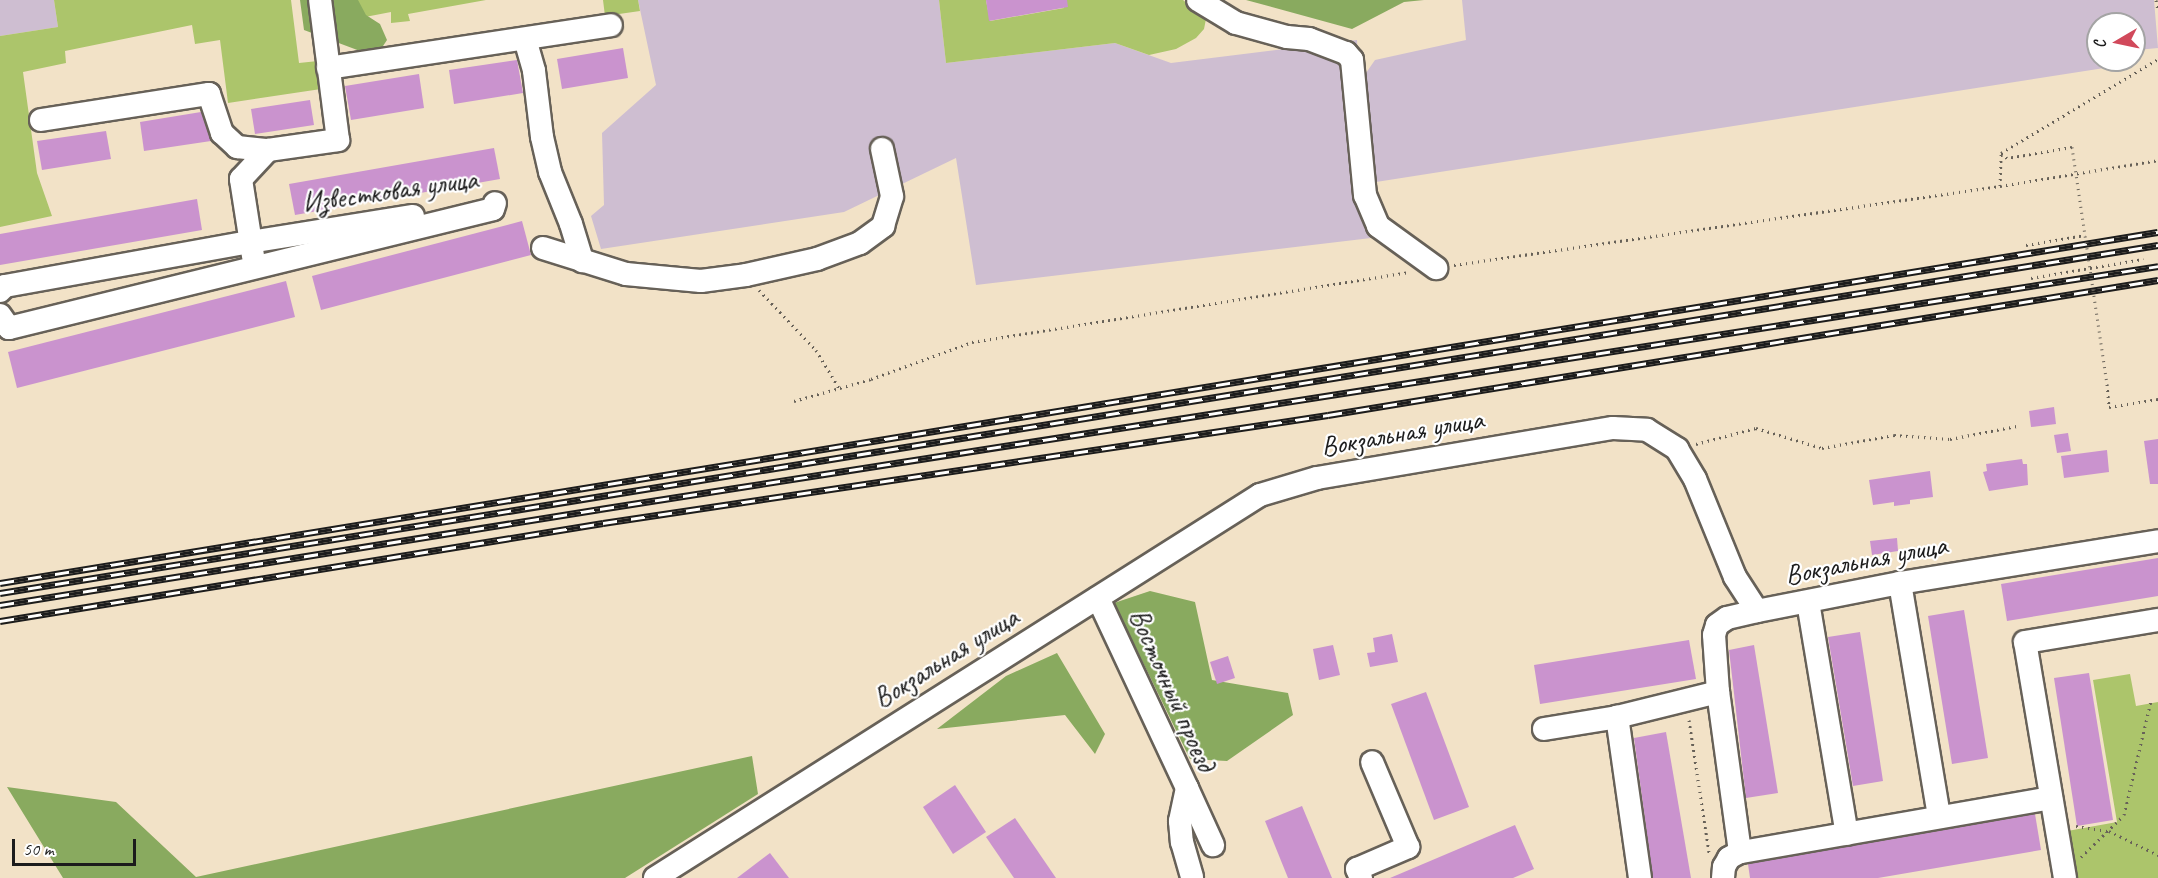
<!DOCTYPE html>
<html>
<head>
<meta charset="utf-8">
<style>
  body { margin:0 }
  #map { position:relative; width:2158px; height:878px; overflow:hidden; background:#f2e2c7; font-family:Caveat,sans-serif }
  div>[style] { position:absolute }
  .industrial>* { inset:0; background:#cebed1 }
  .green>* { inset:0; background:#acc56b }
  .forest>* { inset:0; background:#89aa5f }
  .building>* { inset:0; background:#ca93ce }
  .path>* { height:3px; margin-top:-1.5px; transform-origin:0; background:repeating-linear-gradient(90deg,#676158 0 1.5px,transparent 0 6px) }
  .roads { filter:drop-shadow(2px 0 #676158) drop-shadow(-2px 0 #676158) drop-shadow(0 2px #676158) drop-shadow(0 -2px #676158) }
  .minor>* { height:22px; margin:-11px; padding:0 11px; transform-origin:11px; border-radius:11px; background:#fff }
  .rail>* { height:7px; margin-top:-3.5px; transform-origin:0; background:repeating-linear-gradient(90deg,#fff 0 14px,#1c1c1c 0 28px); box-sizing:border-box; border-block:2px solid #1c1c1c }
  .path-bridge>* { height:3px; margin-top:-1.5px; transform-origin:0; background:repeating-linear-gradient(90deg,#676158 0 1.5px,transparent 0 6px) }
  span { translate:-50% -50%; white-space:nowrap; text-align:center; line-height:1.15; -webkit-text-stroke:4.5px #fff; paint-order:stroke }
  .street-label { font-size:28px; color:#1c1c1c }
  .north { position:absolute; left:2086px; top:12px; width:60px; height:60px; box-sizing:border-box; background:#fff; border:2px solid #a4a4a4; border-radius:50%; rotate:261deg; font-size:16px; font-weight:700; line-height:24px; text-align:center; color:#1c1c1c }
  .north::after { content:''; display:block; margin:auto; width:21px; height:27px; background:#d1495b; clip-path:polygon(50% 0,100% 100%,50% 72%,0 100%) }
  .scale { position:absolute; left:12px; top:839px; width:124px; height:27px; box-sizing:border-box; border:3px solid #1c1c1c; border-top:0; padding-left:8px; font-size:18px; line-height:21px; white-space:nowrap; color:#1c1c1c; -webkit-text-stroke:4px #fff; paint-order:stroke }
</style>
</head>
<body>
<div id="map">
  <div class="industrial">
    <i style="clip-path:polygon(0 0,54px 0,58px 27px,0 36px)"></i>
    <i style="clip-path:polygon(638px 0,939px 0,946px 63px,1115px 43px,1171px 63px,1357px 40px,1359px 83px,1375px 60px,1466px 40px,1462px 0,2154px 0,2158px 48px,2137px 50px,2134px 56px,2134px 24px,2098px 24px,2098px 60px,2132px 60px,2130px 64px,1376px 182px,1388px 236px,976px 285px,956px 158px,844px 212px,601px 249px,591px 216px,604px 205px,602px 133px,656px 85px)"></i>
  </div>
  <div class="green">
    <i style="clip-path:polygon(54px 0,291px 0,299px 63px,318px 61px,321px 89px,228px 103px,220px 40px,195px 44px,192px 25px,65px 51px,66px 63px,23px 72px,37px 173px,52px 216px,0 227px,0 36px,58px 27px)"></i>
    <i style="clip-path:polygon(336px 0,486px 0,408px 14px,410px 21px,391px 23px,391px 12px,339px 22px)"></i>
    <i style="clip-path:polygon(603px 0,638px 0,640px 11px,605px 16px)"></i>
    <i style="clip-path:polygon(939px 0,986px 0,990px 21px,1064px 8px,1063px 0,1183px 0,1206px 19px,1204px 29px,1196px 38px,1176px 49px,1149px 55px,1115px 43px,946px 63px)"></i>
    <i style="clip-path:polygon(2130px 674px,2136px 706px,2158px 702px,2158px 878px,2070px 878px,2062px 832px,2117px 822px,2093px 680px)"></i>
  </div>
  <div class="forest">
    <i style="clip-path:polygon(300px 0,358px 0,366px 15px,380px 24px,387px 40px,379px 52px,360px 51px,304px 30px)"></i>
    <i style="clip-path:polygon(1246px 0,1424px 0,1404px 2px,1352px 29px)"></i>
    <i style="clip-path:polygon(1150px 591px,1195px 602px,1212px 680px,1288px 693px,1293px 715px,1227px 761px,1190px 759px,1114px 603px)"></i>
    <i style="clip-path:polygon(1057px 653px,1105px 734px,1095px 754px,1065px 715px,937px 729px,1006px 676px)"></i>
    <i style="clip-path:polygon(752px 756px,758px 794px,625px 878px,63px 878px,7px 787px,116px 802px,196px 877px)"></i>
  </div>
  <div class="building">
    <i style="clip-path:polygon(986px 0,1067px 0,1068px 7px,989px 21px)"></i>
    <i style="clip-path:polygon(623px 48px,628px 78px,562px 89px,557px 59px)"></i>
    <i style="clip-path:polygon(517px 60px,523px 93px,454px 104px,449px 70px)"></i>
    <i style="clip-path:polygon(419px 74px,424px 108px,351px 120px,345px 86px)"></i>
    <i style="clip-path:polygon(310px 100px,314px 125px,255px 134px,251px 109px)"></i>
    <i style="clip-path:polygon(201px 112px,211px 141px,144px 151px,140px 122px)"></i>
    <i style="clip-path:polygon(106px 131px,111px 159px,42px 170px,37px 141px)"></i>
    <i style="clip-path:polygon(494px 148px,500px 179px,295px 215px,289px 184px)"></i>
    <i style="clip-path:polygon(197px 199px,202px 230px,0 265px,0 234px)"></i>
    <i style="clip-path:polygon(522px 221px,531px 255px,321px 310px,312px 276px)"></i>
    <i style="clip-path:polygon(286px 281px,295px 317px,17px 388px,8px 352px)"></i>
    <i style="clip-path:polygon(2054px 407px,2056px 424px,2031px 427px,2029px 411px)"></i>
    <i style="clip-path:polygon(2068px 433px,2071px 451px,2057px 453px,2054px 435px)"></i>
    <i style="clip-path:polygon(2158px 439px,2158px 484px,2150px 484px,2144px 441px)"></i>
    <i style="clip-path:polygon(2107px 450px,2109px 472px,2064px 478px,2061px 456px)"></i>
    <i style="clip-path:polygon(2022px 459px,2023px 464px,2027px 464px,2028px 485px,1989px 491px,1983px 472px,1987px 471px,1986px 464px)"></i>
    <i style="clip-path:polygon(1930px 471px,1933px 497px,1910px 500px,1910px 504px,1894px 506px,1894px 502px,1873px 505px,1869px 480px)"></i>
    <i style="clip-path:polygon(1897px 538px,1898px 551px,1872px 555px,1870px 541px)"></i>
    <i style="clip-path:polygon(2158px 558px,2158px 596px,2007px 621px,2001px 584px)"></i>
    <i style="clip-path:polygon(1964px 610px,1988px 758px,1952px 764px,1928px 616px)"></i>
    <i style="clip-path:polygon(1860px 632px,1883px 781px,1853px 786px,1828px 637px)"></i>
    <i style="clip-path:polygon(1392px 634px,1398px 662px,1370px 667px,1367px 653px,1375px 652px,1373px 638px)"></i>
    <i style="clip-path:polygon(1689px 640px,1696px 679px,1540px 704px,1534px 665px)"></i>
    <i style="clip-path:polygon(1333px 645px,1340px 675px,1319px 680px,1313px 649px)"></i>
    <i style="clip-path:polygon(1754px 645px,1778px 793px,1746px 798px,1729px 650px)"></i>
    <i style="clip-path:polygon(1228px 656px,1235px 678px,1217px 684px,1210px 662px)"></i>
    <i style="clip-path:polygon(2089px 673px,2113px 820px,2077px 826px,2054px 678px)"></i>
    <i style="clip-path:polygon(1426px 692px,1469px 807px,1434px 820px,1391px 704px)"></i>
    <i style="clip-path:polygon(1666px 732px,1691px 878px,1653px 878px,1634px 738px)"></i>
    <i style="clip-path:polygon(955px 785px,986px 832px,953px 854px,923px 807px)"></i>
    <i style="clip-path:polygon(1302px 806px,1332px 878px,1288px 878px,1265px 821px)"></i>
    <i style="clip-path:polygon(2035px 814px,2041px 850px,1878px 878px,1750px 878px,1748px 864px)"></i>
    <i style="clip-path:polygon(1015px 818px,1056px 878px,1014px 878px,986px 837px)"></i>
    <i style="clip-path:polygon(1515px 825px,1534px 869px,1513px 878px,1390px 878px)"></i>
    <i style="clip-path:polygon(770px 853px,789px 878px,737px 878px)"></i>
  </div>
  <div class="path">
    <i style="left:2156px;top:0;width:10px;rotate:79deg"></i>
    <i style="left:2072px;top:147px;width:66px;rotate:170.4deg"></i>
    <i style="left:2007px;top:158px;width:8px;rotate:-140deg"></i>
    <i style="left:2001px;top:153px;width:183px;rotate:-30.9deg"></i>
    <i style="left:2000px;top:186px;width:33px;rotate:-88deg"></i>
    <i style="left:2026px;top:245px;width:60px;rotate:-9.6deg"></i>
    <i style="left:1454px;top:265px;width:552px;rotate:-8.23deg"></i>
    <i style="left:2000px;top:186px;width:160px;rotate:-9.3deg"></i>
    <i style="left:2031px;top:278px;width:114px;rotate:-9.6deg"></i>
    <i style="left:759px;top:290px;width:83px;rotate:46.5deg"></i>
    <i style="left:816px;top:350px;width:44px;rotate:58.8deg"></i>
    <i style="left:2107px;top:384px;width:23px;rotate:85deg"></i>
    <i style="left:2109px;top:407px;width:50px;rotate:-9.3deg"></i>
    <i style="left:794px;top:401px;width:80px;rotate:-15.9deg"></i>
    <i style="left:871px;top:379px;width:108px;rotate:-20.1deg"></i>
    <i style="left:972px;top:342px;width:443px;rotate:-9.1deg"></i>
    <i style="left:1696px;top:444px;width:62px;rotate:-14.9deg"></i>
    <i style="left:1756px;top:428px;width:69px;rotate:16.9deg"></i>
    <i style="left:1822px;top:448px;width:73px;rotate:-10.2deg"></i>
    <i style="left:1894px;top:435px;width:56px;rotate:4.1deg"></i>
    <i style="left:1950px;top:439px;width:68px;rotate:-11deg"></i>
    <i style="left:1689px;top:720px;width:134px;rotate:81.4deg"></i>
    <i style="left:2076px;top:826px;width:33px;rotate:9deg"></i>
    <i style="left:2109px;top:831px;width:55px;rotate:26.1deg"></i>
    <i style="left:2081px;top:857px;width:60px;rotate:-44.3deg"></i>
    <i style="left:2124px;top:815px;width:117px;rotate:-76.7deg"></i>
  </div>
  <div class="roads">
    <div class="minor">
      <i style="left:1198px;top:0;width:44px;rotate:31.2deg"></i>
      <i style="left:1236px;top:23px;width:53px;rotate:15.4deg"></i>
      <i style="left:1287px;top:37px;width:22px;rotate:5deg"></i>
      <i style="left:1309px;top:39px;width:40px;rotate:21deg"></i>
      <i style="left:1346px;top:53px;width:9px;rotate:49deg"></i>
      <i style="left:1352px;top:60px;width:136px;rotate:84.5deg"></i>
      <i style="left:1365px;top:195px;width:34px;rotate:67deg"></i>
      <i style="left:1378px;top:226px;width:72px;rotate:35.9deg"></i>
      <i style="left:525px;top:39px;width:33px;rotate:74deg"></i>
      <i style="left:534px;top:71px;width:66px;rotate:83.1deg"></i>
      <i style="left:542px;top:137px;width:36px;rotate:77deg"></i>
      <i style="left:550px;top:172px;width:56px;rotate:68deg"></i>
      <i style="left:571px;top:224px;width:39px;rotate:73deg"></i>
      <i style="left:328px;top:68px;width:286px;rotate:-8.6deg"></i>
      <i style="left:41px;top:120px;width:170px;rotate:-8.8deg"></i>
      <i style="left:209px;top:94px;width:41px;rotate:71.6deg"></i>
      <i style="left:222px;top:133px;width:21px;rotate:43deg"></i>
      <i style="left:237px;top:147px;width:31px;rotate:6deg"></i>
      <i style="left:543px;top:248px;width:87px;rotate:17.4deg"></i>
      <i style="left:626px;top:274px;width:75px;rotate:5.3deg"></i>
      <i style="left:701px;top:281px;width:45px;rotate:-7.6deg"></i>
      <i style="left:746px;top:275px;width:73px;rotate:-12.7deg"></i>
      <i style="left:817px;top:259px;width:46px;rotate:-20.4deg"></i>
      <i style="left:860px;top:243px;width:29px;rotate:-36deg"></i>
      <i style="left:883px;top:226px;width:31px;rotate:-73deg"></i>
      <i style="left:892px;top:196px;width:48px;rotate:-102deg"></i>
      <i style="left:253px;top:256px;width:78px;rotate:-98.9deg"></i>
      <i style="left:241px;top:179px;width:40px;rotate:-47deg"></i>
      <i style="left:268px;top:150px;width:71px;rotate:-8.1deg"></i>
      <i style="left:338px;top:140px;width:141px;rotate:-97.3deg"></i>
      <i style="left:0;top:291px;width:7px;rotate:-45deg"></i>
      <i style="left:5px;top:286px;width:249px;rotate:-10.2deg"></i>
      <i style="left:250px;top:242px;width:165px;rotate:-9.1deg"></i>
      <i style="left:0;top:315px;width:16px;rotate:55deg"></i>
      <i style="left:9px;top:328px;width:498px;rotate:-13.8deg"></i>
      <i style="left:493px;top:209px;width:6px;rotate:-72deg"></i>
      <i style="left:1900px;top:583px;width:237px;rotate:80.5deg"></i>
      <i style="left:1098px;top:598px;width:210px;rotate:64.9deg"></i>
      <i style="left:1187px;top:788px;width:34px;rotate:102deg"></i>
      <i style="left:1180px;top:821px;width:21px;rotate:85deg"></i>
      <i style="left:1182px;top:842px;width:37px;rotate:74deg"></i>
      <i style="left:1808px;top:602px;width:235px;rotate:80.5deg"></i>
      <i style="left:1544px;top:729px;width:74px;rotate:-9.3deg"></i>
      <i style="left:1187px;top:788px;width:63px;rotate:65.5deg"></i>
      <i style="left:2051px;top:798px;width:316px;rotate:170.1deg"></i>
      <i style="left:1740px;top:852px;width:162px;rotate:-97.8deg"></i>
      <i style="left:1718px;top:692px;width:57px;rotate:-94deg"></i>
      <i style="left:1714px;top:635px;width:10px;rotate:-73deg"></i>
      <i style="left:1717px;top:625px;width:12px;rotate:-35deg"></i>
      <i style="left:1727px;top:618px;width:31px;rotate:-13deg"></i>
      <i style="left:1757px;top:611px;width:146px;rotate:-11.1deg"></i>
      <i style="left:1900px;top:583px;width:261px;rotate:-9.2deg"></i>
      <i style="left:655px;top:878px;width:716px;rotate:-32.34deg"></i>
      <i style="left:1260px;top:495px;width:59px;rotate:-16.6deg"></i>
      <i style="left:1317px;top:478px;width:300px;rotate:-9.6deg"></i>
      <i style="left:1613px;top:428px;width:34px;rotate:3deg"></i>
      <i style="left:1647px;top:430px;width:36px;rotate:32deg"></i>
      <i style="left:1677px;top:449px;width:35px;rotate:59deg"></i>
      <i style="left:1695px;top:479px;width:106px;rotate:67.8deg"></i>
      <i style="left:1735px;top:577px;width:40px;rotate:57.1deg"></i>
      <i style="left:1361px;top:878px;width:10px;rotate:-114deg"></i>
      <i style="left:1357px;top:869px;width:56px;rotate:-23.3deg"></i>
      <i style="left:1408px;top:847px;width:92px;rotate:-113deg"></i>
      <i style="left:1640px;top:878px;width:163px;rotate:-98.1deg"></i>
      <i style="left:1617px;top:717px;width:104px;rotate:-13.9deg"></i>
      <i style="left:1723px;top:878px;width:11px;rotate:-85deg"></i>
      <i style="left:1724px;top:867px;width:10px;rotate:-61deg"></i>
      <i style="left:1729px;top:858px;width:13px;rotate:-29deg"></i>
      <i style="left:2065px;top:878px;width:239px;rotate:-99.6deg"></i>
      <i style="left:2025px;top:642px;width:135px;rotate:-9.4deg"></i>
    </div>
  </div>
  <div class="rail">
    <i style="left:0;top:583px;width:2186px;rotate:-9.24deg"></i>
    <i style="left:0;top:593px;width:2186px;rotate:-9.16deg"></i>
    <i style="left:0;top:605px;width:608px;rotate:-9.09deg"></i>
    <i style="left:600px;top:509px;width:1577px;rotate:-8.86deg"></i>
    <i style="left:0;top:621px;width:611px;rotate:-9.23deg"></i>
    <i style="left:603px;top:523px;width:733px;rotate:-8.47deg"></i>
    <i style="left:1328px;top:415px;width:841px;rotate:-9.24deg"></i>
  </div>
  <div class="path-bridge">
    <i style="left:2072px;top:147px;width:240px;rotate:81.6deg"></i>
  </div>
  <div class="street-label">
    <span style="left:390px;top:191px;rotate:-8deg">Известковая улица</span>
    <span style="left:1402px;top:433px;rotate:-10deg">Вокзальная улица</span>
    <span style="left:1866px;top:560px;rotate:-11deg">Вокзальная улица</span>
    <span style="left:946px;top:658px;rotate:-32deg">Вокзальная улица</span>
    <span style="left:1172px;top:690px;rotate:66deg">Восточный проезд</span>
  </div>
  <div class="north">С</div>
  <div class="scale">50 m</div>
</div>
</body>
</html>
